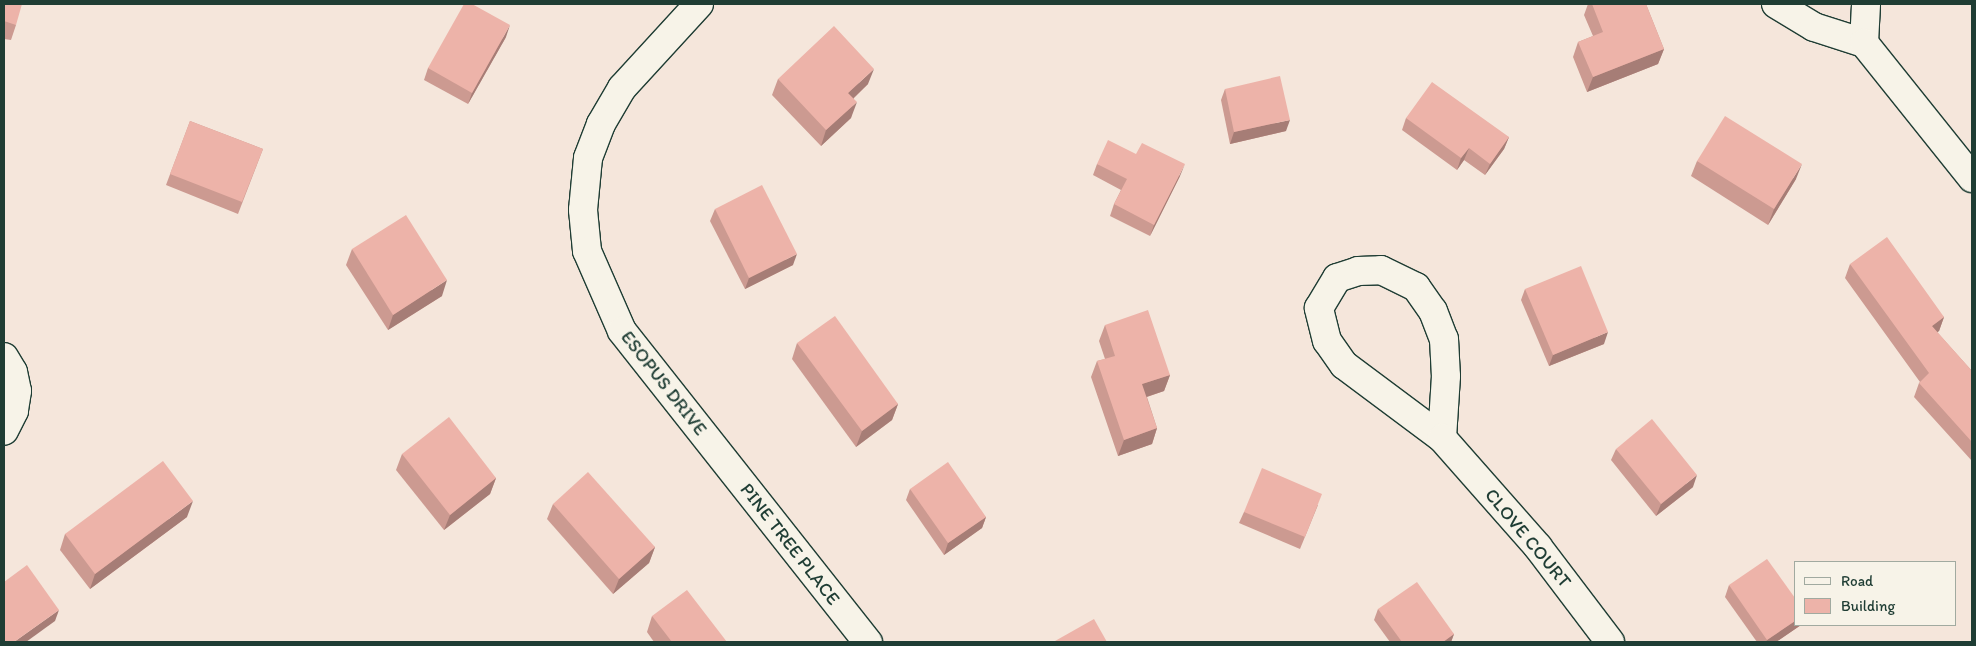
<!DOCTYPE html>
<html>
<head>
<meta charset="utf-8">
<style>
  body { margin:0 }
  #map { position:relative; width:1976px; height:646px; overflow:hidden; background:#f5e6db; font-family:Itim,sans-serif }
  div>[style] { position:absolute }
  .roads { filter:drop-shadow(1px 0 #1f3d34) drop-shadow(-1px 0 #1f3d34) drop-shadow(0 1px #1f3d34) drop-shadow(0 -1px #1f3d34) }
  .street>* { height:28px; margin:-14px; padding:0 14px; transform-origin:14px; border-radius:14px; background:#f7f3e8 }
  .wall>* { inset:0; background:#cc9a91 }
  .shaded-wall>* { inset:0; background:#a67d76 }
  .building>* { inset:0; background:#edb3a9 }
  span { translate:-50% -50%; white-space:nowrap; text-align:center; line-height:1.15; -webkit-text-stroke:4px #f7f3e8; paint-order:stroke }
  .street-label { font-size:19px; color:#1f3d34 }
  .frame { position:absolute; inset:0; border:5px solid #1f3d34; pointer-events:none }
  .legend { position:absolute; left:1794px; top:561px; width:162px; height:65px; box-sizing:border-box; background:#f7f3e8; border:1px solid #a1aaa0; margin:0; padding:6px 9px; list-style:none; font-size:15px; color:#1f3d34 }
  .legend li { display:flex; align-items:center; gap:10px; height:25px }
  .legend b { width:25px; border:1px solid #a1aaa0 }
</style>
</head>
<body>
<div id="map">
  <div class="roads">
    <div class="street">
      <i style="left:699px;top:4px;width:114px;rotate:132.5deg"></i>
      <i style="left:622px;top:88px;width:42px;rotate:120.3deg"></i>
      <i style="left:601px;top:124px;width:36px;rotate:111deg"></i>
      <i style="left:588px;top:158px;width:52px;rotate:95.5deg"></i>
      <i style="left:583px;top:210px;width:41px;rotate:84.4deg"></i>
      <i style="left:587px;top:251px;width:87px;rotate:66.4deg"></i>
      <i style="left:622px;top:331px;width:397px;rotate:51.7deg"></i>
      <i style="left:1776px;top:4px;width:44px;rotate:31.2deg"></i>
      <i style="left:1814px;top:27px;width:52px;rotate:17.7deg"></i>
      <i style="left:1864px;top:43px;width:39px;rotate:-87deg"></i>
      <i style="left:1864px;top:43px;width:173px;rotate:51.3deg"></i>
      <i style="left:1381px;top:270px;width:39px;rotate:26deg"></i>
      <i style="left:1416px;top:287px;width:29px;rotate:55deg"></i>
      <i style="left:1433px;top:311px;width:30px;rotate:69deg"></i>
      <i style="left:1444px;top:339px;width:37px;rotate:87deg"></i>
      <i style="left:1446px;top:376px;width:62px;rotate:93.7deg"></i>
      <i style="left:1442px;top:438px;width:122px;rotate:-143.3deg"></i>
      <i style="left:1344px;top:365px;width:29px;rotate:-125deg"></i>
      <i style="left:1327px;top:341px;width:34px;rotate:-104deg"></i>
      <i style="left:1319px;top:308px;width:35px;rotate:-59deg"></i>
      <i style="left:1337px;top:278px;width:22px;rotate:-18deg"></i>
      <i style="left:1358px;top:271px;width:23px;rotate:-2deg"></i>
      <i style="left:4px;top:357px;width:17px;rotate:59deg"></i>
      <i style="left:13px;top:372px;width:19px;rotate:78deg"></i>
      <i style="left:17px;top:391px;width:20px;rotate:99deg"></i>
      <i style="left:14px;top:411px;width:22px;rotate:117deg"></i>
      <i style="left:1442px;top:438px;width:145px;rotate:48.6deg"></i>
      <i style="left:1538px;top:547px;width:119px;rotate:52.8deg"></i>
    </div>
  </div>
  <div class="wall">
    <i style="clip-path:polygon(4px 4px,16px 25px,11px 40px,4px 39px)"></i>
    <i style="clip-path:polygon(1588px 4px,1646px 4px,1664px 49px,1658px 64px,1587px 92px,1573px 57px,1578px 42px,1593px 36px,1584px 15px)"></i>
    <i style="clip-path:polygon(506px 37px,468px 104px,424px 80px,428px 68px)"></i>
    <i style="clip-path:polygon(778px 79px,868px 84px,854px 98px,851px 118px,821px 146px,772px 95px)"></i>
    <i style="clip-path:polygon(1225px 89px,1286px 131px,1230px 144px,1221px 100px)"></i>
    <i style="clip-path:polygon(1406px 118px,1509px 137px,1504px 149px,1485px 175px,1464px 160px,1457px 170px,1402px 130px)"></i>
    <i style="clip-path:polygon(190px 121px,263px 149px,238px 214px,166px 185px)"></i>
    <i style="clip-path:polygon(1697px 161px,1796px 179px,1768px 225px,1691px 176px)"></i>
    <i style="clip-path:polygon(1097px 164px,1180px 176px,1150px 236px,1110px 216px,1114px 204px,1121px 190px,1093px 175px)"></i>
    <i style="clip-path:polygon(715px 209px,793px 265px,745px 289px,710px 221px)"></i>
    <i style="clip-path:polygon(352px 249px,442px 296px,388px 330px,346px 265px)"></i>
    <i style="clip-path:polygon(1850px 264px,1944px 317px,1939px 331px,1937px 332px,1972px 371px,1972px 461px,1914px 397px,1919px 383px,1920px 382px,1845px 278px)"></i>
    <i style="clip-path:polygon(1525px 289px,1604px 344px,1549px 366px,1521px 300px)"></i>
    <i style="clip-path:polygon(1105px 325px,1170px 375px,1164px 391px,1147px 397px,1157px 428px,1152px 444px,1118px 456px,1091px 377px,1097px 361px,1105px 359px,1099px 341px)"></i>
    <i style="clip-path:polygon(797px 343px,898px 404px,892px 420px,856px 447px,792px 359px)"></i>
    <i style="clip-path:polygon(1616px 449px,1693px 487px,1656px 516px,1611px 460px)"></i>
    <i style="clip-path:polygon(402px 454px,496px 478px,490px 494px,444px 530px,396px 470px)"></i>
    <i style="clip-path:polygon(910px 489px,986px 517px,982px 528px,944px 555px,906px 500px)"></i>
    <i style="clip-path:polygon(553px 504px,655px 547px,649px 563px,613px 594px,547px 519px)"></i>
    <i style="clip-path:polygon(1318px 505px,1300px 549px,1239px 523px,1244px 512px)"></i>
    <i style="clip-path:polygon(187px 517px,90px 589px,60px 550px,65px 534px)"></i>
    <i style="clip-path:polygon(1729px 585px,1801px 625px,1776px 642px,1757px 642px,1725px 597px)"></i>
    <i style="clip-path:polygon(1378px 609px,1454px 634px,1451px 642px,1390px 642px,1374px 620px)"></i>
    <i style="clip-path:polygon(652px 616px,727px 642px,654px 642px,647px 632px)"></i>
  </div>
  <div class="shaded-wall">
    <i style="clip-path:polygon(510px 25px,506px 37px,468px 104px,472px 93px)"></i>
    <i style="clip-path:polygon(1664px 49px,1658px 64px,1587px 92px,1593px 77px)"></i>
    <i style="clip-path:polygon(874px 69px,868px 84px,843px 108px,848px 93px)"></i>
    <i style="clip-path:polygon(857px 102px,851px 118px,821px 146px,826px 130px)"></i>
    <i style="clip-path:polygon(1290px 120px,1286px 131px,1230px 144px,1234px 132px)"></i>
    <i style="clip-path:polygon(1509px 137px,1504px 149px,1485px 175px,1490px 164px)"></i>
    <i style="clip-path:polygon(1469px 148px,1464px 160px,1457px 170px,1461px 158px)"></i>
    <i style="clip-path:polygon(1185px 164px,1180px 176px,1150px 236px,1154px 225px)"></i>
    <i style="clip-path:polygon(1802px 164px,1796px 179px,1768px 225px,1774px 209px)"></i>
    <i style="clip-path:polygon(797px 254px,793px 265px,745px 289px,749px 278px)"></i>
    <i style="clip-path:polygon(447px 280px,442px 296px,388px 330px,393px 315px)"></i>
    <i style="clip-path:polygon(1944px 317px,1939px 331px,1927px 340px,1932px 326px)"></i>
    <i style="clip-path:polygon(1608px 332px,1604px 344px,1549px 366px,1553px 355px)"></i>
    <i style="clip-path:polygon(1170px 375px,1164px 391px,1137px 400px,1142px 384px)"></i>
    <i style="clip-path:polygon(898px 404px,892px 420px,856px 447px,862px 431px)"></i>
    <i style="clip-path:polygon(1157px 428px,1152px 444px,1118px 456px,1124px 440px)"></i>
    <i style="clip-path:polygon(1697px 475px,1693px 487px,1656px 516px,1661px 504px)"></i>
    <i style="clip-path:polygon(496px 478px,490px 494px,444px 530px,450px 515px)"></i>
    <i style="clip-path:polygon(193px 501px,187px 517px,90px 589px,95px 574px)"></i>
    <i style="clip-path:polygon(986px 517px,982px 528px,944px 555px,948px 543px)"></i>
    <i style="clip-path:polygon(655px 547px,649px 563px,613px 594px,619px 579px)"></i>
    <i style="clip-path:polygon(59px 610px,55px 621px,26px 642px,14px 642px)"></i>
    <i style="clip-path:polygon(1795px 621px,1795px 625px,1801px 625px,1776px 642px,1766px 642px,1767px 640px)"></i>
    <i style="clip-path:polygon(1454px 634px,1451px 642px,1443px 642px)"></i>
  </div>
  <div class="building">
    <i style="clip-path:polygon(4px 4px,22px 4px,16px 25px,4px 21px)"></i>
    <i style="clip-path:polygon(464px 4px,472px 4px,510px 25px,472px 93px,428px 68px)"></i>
    <i style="clip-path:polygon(1592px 4px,1646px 4px,1664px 49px,1593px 77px,1578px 42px,1603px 32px)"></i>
    <i style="clip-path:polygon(834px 26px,874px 69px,848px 93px,857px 102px,826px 130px,778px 79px)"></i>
    <i style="clip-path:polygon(1280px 76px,1290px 120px,1234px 132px,1225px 89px)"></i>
    <i style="clip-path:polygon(1432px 82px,1509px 137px,1490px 164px,1469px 148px,1461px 158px,1406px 118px)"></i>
    <i style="clip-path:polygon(1725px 116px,1802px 164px,1774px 209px,1697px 161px)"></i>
    <i style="clip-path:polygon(190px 121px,263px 149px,242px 202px,170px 174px)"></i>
    <i style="clip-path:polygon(1108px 140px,1136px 154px,1142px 143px,1185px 164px,1154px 225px,1114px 204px,1127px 179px,1097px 164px)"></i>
    <i style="clip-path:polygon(762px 185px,797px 254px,749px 278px,715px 209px)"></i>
    <i style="clip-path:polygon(406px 215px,447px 280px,393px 315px,352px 249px)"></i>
    <i style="clip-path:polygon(1887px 237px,1944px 317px,1932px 326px,1972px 371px,1972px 442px,1919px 383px,1929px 373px,1850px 264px)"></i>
    <i style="clip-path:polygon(1581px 266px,1608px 332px,1553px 355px,1525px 289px)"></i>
    <i style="clip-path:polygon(1148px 310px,1170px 375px,1142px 384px,1157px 428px,1124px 440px,1097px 361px,1115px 356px,1105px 325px)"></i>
    <i style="clip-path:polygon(835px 316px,898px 404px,862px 431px,797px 343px)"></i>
    <i style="clip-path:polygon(449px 417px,496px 478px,450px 515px,402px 454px)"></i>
    <i style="clip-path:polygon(1652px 419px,1697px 475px,1661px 504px,1616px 449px)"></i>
    <i style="clip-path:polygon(163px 461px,193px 501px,95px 574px,65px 534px)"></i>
    <i style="clip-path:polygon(948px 462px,986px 517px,948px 543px,910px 489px)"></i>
    <i style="clip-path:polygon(1262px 468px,1322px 494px,1305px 537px,1244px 512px)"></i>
    <i style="clip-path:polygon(588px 472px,655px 547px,619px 579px,553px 504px)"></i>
    <i style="clip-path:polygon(1767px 559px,1795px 598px,1795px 621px,1767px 640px,1729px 585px)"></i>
    <i style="clip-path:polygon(27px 565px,59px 610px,14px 642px,4px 642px,4px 582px)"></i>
    <i style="clip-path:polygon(1417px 582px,1454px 634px,1443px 642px,1402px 642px,1378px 609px)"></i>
    <i style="clip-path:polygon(687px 590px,727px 642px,672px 642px,652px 616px)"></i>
    <i style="clip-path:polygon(1094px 619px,1107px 642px,1056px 642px,1055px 641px)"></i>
  </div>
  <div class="street-label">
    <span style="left:664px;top:383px;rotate:52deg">ESOPUS DRIVE</span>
    <span style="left:1528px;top:538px;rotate:50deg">CLOVE COURT</span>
    <span style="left:790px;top:544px;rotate:52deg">PINE TREE PLACE</span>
  </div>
  <div class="frame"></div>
  <ul class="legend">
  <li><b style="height:6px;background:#f7f3e8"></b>Road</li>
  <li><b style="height:14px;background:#edb3a9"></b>Building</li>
  </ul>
</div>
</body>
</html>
